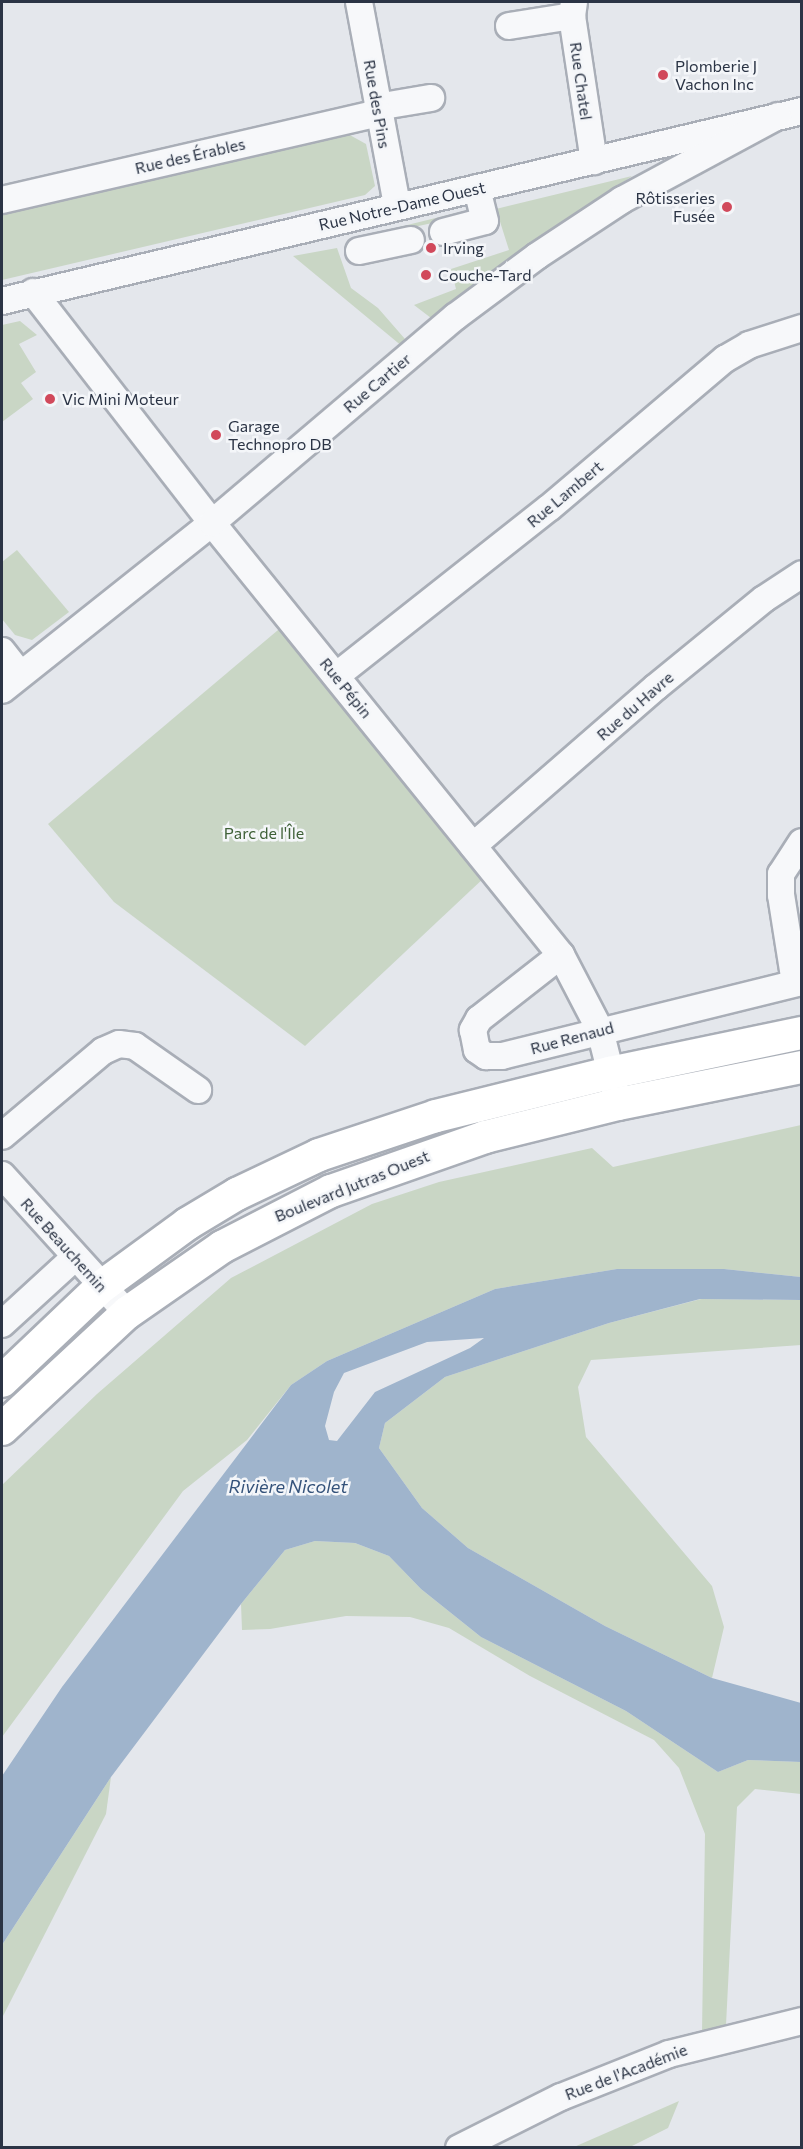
<!DOCTYPE html>
<html>
<head>
<meta charset="utf-8">
<style>
  body { margin:0 }
  #map { position:relative; width:803px; height:2149px; overflow:hidden; background:#e4e7ec; font-family:Commissioner,sans-serif }
  div>[style] { position:absolute }
  .green>* { inset:0; background:#c9d6c5 }
  .water>* { inset:0; background:#9fb4cc }
  .roads { filter:drop-shadow(2px 0 #a9aeb7) drop-shadow(-2px 0 #a9aeb7) drop-shadow(0 2px #a9aeb7) drop-shadow(0 -2px #a9aeb7) }
  .minor>* { height:26px; margin:-13px; padding:0 13px; transform-origin:13px; border-radius:13px; background:#f7f8fa }
  .major>* { height:32px; margin:-16px; padding:0 16px; transform-origin:16px; border-radius:16px; background:#fff }
  .dots>* { width:16px; height:16px; translate:-50% -50%; box-sizing:border-box; border:3px solid #f4f6f9; border-radius:50% }
  span { translate:-50% -50%; white-space:nowrap; text-align:center; line-height:1.15; -webkit-text-stroke:5px #f4f6f9; paint-order:stroke }
  .poi-label { font-size:16px; color:#2b3445 }
  .left { translate:0 -50%; text-align:left }
  .right { translate:-100% -50%; text-align:right }
  .street-label { font-size:16px; color:#2b3445 }
  .park-label { font-size:16px; color:#3f6138 }
  .water-label { font-size:18px; color:#34527a; font-style:italic }
  .frame { position:absolute; inset:0; border:3px solid #2b3445; pointer-events:none }
</style>
</head>
<body>
<div id="map">
  <div class="green">
    <i style="clip-path:polygon(348px 134px,366px 144px,375px 186px,365px 195px,2px 280px,2px 215px)"></i>
    <i style="clip-path:polygon(632px 176px,431px 318px,414px 305px,456px 289px,451px 269px,509px 250px,496px 209px)"></i>
    <i style="clip-path:polygon(464px 211px,465px 216px,381px 234px,383px 231px)"></i>
    <i style="clip-path:polygon(337px 248px,351px 288px,378px 308px,405px 339px,403px 347px,293px 256px)"></i>
    <i style="clip-path:polygon(20px 321px,37px 335px,19px 344px,36px 372px,21px 383px,33px 399px,2px 422px,2px 325px)"></i>
    <i style="clip-path:polygon(17px 550px,69px 612px,32px 640px,15px 635px,2px 619px,2px 562px)"></i>
    <i style="clip-path:polygon(284px 625px,486px 876px,305px 1046px,114px 902px,48px 824px)"></i>
    <i style="clip-path:polygon(801px 1125px,801px 1277px,724px 1269px,617px 1269px,495px 1289px,327px 1361px,291px 1385px,247px 1440px,183px 1491px,2px 1737px,2px 1485px,97px 1394px,231px 1278px,372px 1204px,439px 1182px,592px 1148px,613px 1167px)"></i>
    <i style="clip-path:polygon(701px 1299px,801px 1300px,801px 1345px,591px 1360px,578px 1387px,586px 1437px,712px 1586px,724px 1627px,712px 1678px,605px 1626px,468px 1548px,422px 1508px,379px 1448px,385px 1423px,445px 1377px,609px 1323px)"></i>
    <i style="clip-path:polygon(315px 1541px,355px 1543px,389px 1556px,421px 1589px,481px 1637px,626px 1711px,718px 1772px,748px 1760px,801px 1762px,801px 1794px,755px 1789px,737px 1807px,726px 2025px,702px 2032px,705px 1834px,679px 1768px,654px 1740px,530px 1676px,449px 1628px,410px 1617px,346px 1616px,270px 1629px,242px 1630px,241px 1604px,285px 1550px)"></i>
    <i style="clip-path:polygon(111px 1777px,106px 1814px,2px 2018px,2px 1945px)"></i>
    <i style="clip-path:polygon(679px 2101px,668px 2128px,630px 2147px,574px 2147px)"></i>
  </div>
  <div class="water">
    <i style="clip-path:polygon(evenodd,617px 1269px,724px 1269px,801px 1277px,801px 1300px,700px 1299px,609px 1323px,445px 1377px,385px 1423px,379px 1448px,422px 1508px,468px 1548px,605px 1626px,712px 1678px,801px 1703px,801px 1762px,748px 1760px,718px 1772px,626px 1711px,481px 1637px,421px 1589px,389px 1556px,355px 1543px,315px 1541px,285px 1550px,241px 1604px,111px 1777px,2px 1945px,2px 1776px,62px 1687px,291px 1385px,327px 1361px,495px 1289px,617px 1269px,484px 1338px,470px 1348px,375px 1392px,337px 1441px,329px 1440px,325px 1426px,334px 1392px,344px 1373px,427px 1342px,484px 1338px)"></i>
  </div>
  <div class="roads">
    <div class="minor">
      <i style="left:359px;top:2px;width:208px;rotate:79.4deg"></i>
      <i style="left:574px;top:2px;width:14px;rotate:98deg"></i>
      <i style="left:572px;top:16px;width:147px;rotate:81.4deg"></i>
      <i style="left:509px;top:26px;width:64px;rotate:-9deg"></i>
      <i style="left:377px;top:107px;width:55px;rotate:-9.5deg"></i>
      <i style="left:2px;top:200px;width:386px;rotate:-13deg"></i>
      <i style="left:443px;top:232px;width:43px;rotate:-14.7deg"></i>
      <i style="left:485px;top:221px;width:34px;rotate:-104deg"></i>
      <i style="left:359px;top:251px;width:53px;rotate:-11.9deg"></i>
      <i style="left:33px;top:292px;width:292px;rotate:52.2deg"></i>
      <i style="left:212px;top:523px;width:555px;rotate:51.07deg"></i>
      <i style="left:561px;top:955px;width:85px;rotate:62.5deg"></i>
      <i style="left:600px;top:1030px;width:62px;rotate:76deg"></i>
      <i style="left:2px;top:301px;width:822px;rotate:-13.36deg"></i>
      <i style="left:2px;top:651px;width:29px;rotate:52deg"></i>
      <i style="left:336px;top:676px;width:271px;rotate:-38.3deg"></i>
      <i style="left:549px;top:508px;width:231px;rotate:-40.3deg"></i>
      <i style="left:725px;top:359px;width:28px;rotate:-30deg"></i>
      <i style="left:749px;top:345px;width:56px;rotate:-17.8deg"></i>
      <i style="left:2px;top:690px;width:268px;rotate:-38.5deg"></i>
      <i style="left:212px;top:523px;width:319px;rotate:-40.3deg"></i>
      <i style="left:455px;top:317px;width:102px;rotate:-36.6deg"></i>
      <i style="left:537px;top:256px;width:102px;rotate:-33.4deg"></i>
      <i style="left:622px;top:200px;width:177px;rotate:-28.3deg"></i>
      <i style="left:473px;top:846px;width:242px;rotate:-41deg"></i>
      <i style="left:656px;top:687px;width:139px;rotate:-39.2deg"></i>
      <i style="left:764px;top:599px;width:45px;rotate:-33.3deg"></i>
      <i style="left:561px;top:955px;width:104px;rotate:142deg"></i>
      <i style="left:479px;top:1019px;width:13px;rotate:119deg"></i>
      <i style="left:473px;top:1030px;width:20px;rotate:79deg"></i>
      <i style="left:477px;top:1050px;width:11px;rotate:34deg"></i>
      <i style="left:486px;top:1056px;width:16px"></i>
      <i style="left:502px;top:1056px;width:309px;rotate:-13.9deg"></i>
      <i style="left:795px;top:983px;width:89px;rotate:-99deg"></i>
      <i style="left:781px;top:895px;width:21px;rotate:-90deg"></i>
      <i style="left:781px;top:874px;width:38px;rotate:-57deg"></i>
      <i style="left:2px;top:1136px;width:132px;rotate:-40.1deg"></i>
      <i style="left:103px;top:1051px;width:17px;rotate:-24deg"></i>
      <i style="left:119px;top:1044px;width:16px;rotate:7deg"></i>
      <i style="left:135px;top:1046px;width:77px;rotate:34.9deg"></i>
      <i style="left:2px;top:1175px;width:186px;rotate:47.8deg"></i>
      <i style="left:2px;top:1324px;width:98px;rotate:-42.5deg"></i>
      <i style="left:459px;top:2148px;width:114px;rotate:-26.6deg"></i>
      <i style="left:561px;top:2097px;width:116px;rotate:-21.7deg"></i>
      <i style="left:669px;top:2054px;width:137px;rotate:-13.9deg"></i>
    </div>
    <div class="major">
      <i style="left:2px;top:1381px;width:137px;rotate:-43.5deg"></i>
      <i style="left:101px;top:1287px;width:107px;rotate:-36.2deg"></i>
      <i style="left:187px;top:1224px;width:58px;rotate:-31deg"></i>
      <i style="left:237px;top:1194px;width:91px;rotate:-25.4deg"></i>
      <i style="left:319px;top:1155px;width:123px;rotate:-18.4deg"></i>
      <i style="left:436px;top:1116px;width:179px;rotate:-13.9deg"></i>
      <i style="left:610px;top:1073px;width:196px;rotate:-11.8deg"></i>
      <i style="left:2px;top:1429px;width:171px;rotate:-42.9deg"></i>
      <i style="left:127px;top:1313px;width:116px;rotate:-34.8deg"></i>
      <i style="left:222px;top:1247px;width:123px;rotate:-27.2deg"></i>
      <i style="left:331px;top:1191px;width:163px;rotate:-19.3deg"></i>
      <i style="left:485px;top:1137px;width:137px;rotate:-13.9deg"></i>
      <i style="left:618px;top:1104px;width:188px;rotate:-11.4deg"></i>
    </div>
  </div>
  <div class="dots">
    <i style="left:663px;top:75px;background:#d1495b"></i>
    <i style="left:727px;top:207px;background:#d1495b"></i>
    <i style="left:431px;top:248px;background:#d1495b"></i>
    <i style="left:426px;top:275px;background:#d1495b"></i>
    <i style="left:50px;top:399px;background:#d1495b"></i>
    <i style="left:216px;top:435px;background:#d1495b"></i>
  </div>
  <div class="poi-label">
    <span class="left" style="left:675px;top:75px">Plomberie J<br>Vachon Inc</span>
    <span class="right" style="left:715px;top:207px">Rôtisseries<br>Fusée</span>
    <span class="left" style="left:443px;top:248px">Irving</span>
    <span class="left" style="left:438px;top:275px">Couche-Tard</span>
    <span class="left" style="left:62px;top:399px">Vic Mini Moteur</span>
    <span class="left" style="left:228px;top:435px">Garage<br>Technopro DB</span>
  </div>
  <div class="street-label">
    <span style="left:581px;top:81px;rotate:82deg">Rue Chatel</span>
    <span style="left:377px;top:104px;rotate:80deg">Rue des Pins</span>
    <span style="left:190px;top:156px;rotate:-13deg">Rue des Érables</span>
    <span style="left:402px;top:206px;rotate:-13deg">Rue Notre-Dame Ouest</span>
    <span style="left:377px;top:383px;rotate:-40deg">Rue Cartier</span>
    <span style="left:565px;top:494px;rotate:-40deg">Rue Lambert</span>
    <span style="left:346px;top:688px;rotate:51deg">Rue Pépin</span>
    <span style="left:635px;top:706px;rotate:-41deg">Rue du Havre</span>
    <span style="left:572px;top:1038px;rotate:-15deg">Rue Renaud</span>
    <span style="left:352px;top:1186px;rotate:-22deg">Boulevard Jutras Ouest</span>
    <span style="left:64px;top:1245px;rotate:48deg">Rue Beauchemin</span>
    <span style="left:626px;top:2072px;rotate:-21deg">Rue de l'Académie</span>
  </div>
  <div class="park-label">
    <span style="left:264px;top:833px">Parc de l'Île</span>
  </div>
  <div class="water-label">
    <span style="left:288px;top:1486px">Rivière Nicolet</span>
  </div>
  <div class="frame"></div>
</div>
</body>
</html>
